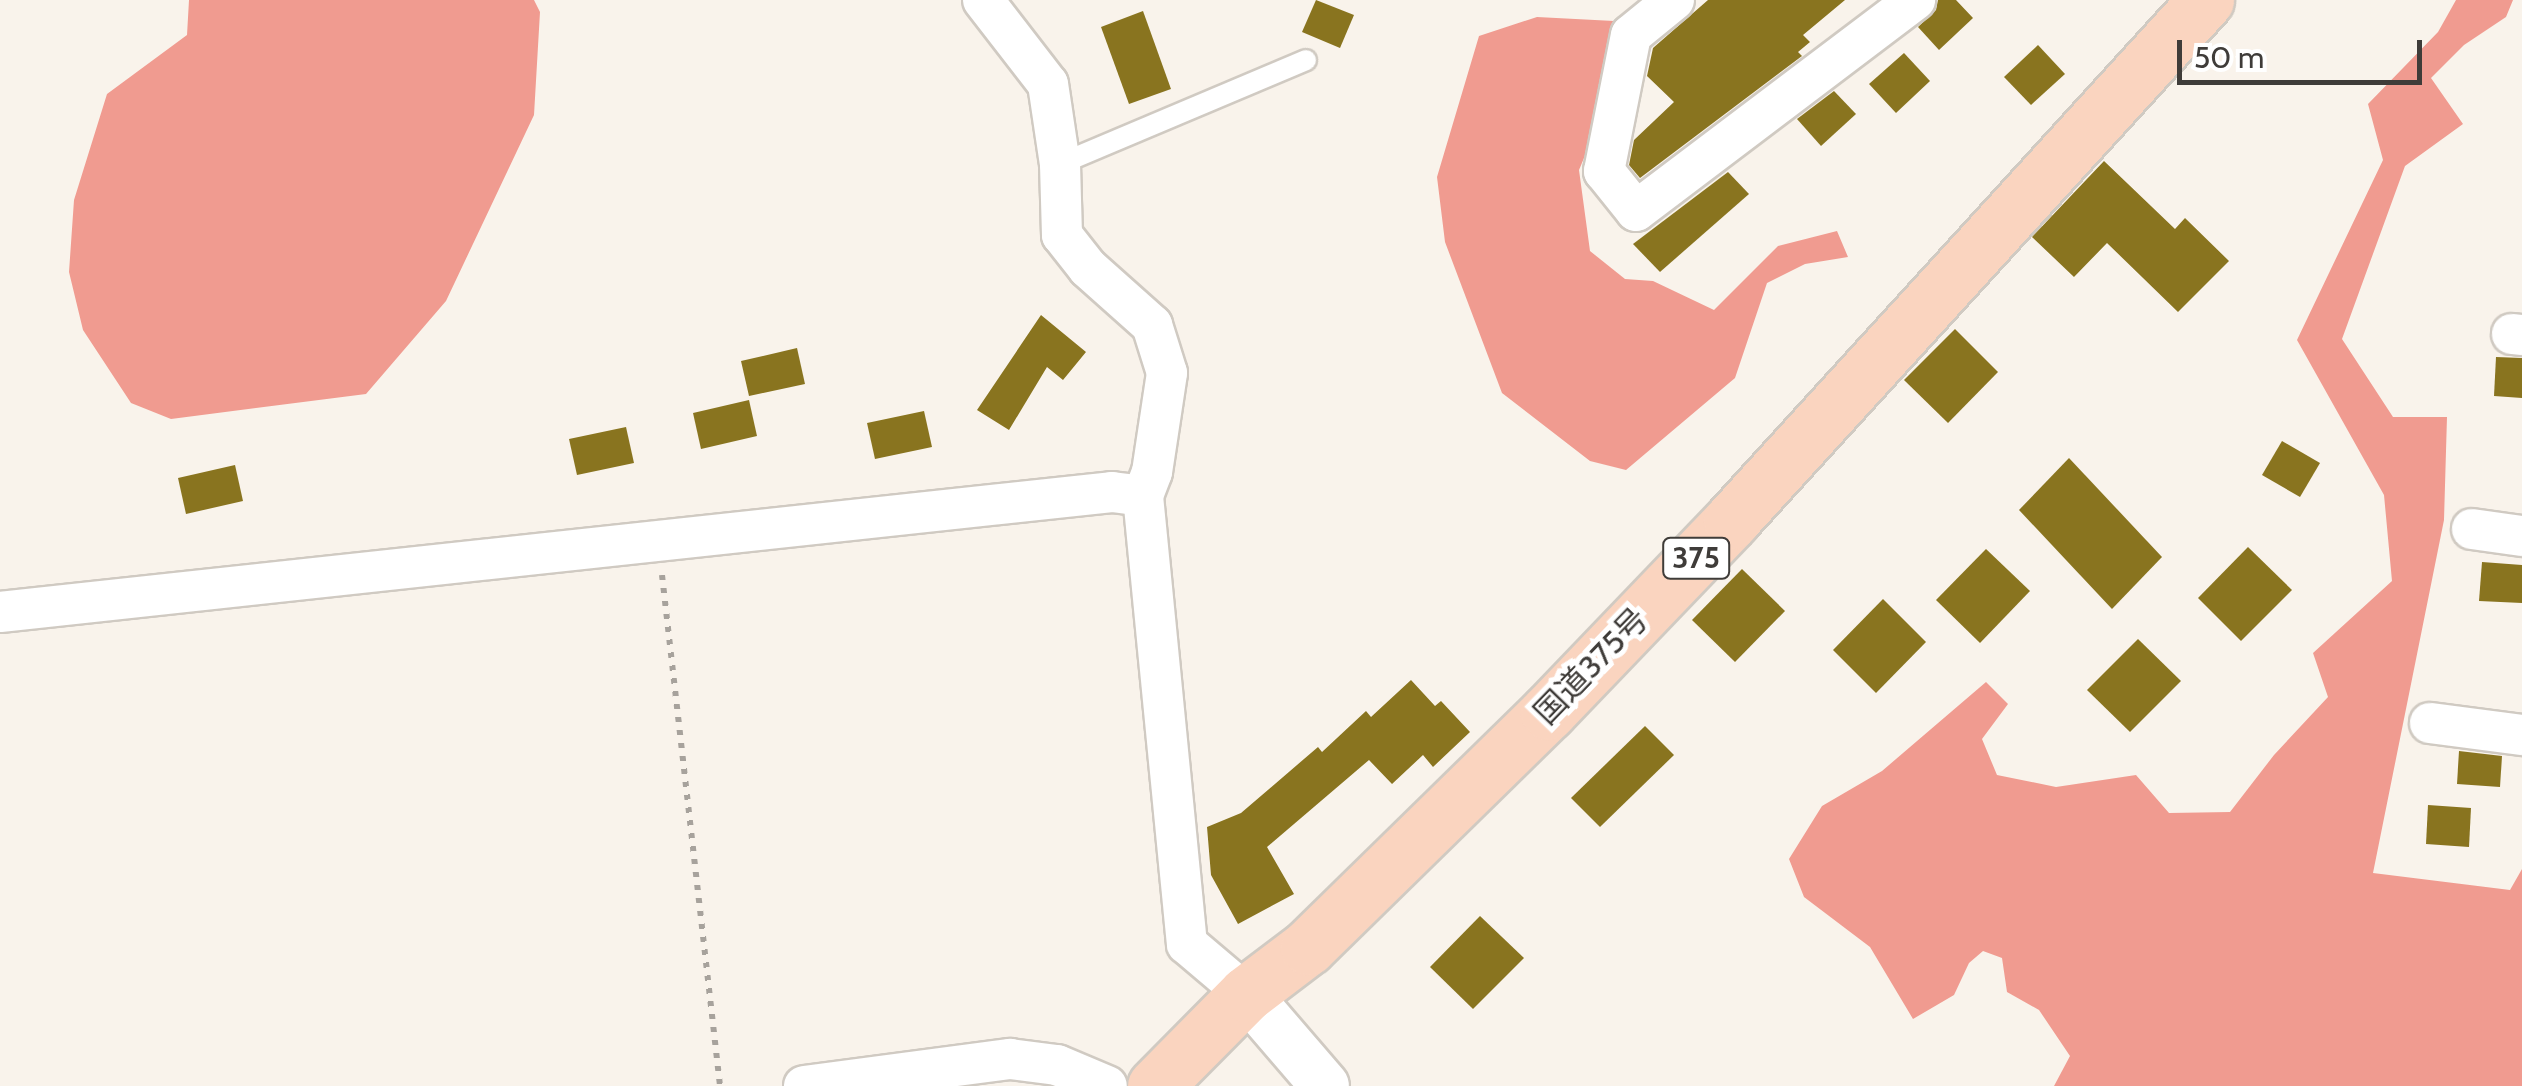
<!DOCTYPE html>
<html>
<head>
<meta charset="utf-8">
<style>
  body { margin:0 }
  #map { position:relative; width:2522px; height:1086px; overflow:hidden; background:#f9f3eb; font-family:Cabin,"Noto Sans JP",sans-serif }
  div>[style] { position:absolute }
  .forest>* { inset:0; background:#f09b90 }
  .building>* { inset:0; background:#89741f }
  .path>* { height:6px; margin-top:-3px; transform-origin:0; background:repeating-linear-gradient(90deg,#a7a29c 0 5px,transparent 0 13px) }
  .roads { filter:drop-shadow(2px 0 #d0cac2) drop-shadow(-2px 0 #d0cac2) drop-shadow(0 2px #d0cac2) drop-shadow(0 -2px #d0cac2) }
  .service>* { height:20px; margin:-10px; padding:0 10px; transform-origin:10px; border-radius:10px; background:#fff }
  .minor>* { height:40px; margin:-20px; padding:0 20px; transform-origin:20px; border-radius:20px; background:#fff }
  .tertiary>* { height:48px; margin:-24px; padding:0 24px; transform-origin:24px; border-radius:24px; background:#fff }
  .trunk>* { height:55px; margin:-27.5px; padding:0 27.5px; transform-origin:27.5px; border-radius:27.5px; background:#fad4bf }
  span { translate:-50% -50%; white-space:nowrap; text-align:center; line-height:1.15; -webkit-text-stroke:10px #fff; paint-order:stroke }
  .shield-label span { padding:2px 8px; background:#fff; border:2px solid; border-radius:8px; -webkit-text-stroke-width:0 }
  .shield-label { font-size:30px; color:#3f3c39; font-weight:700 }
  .street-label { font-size:32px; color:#3f3c39 }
  .scale { position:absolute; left:2177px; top:40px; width:245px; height:45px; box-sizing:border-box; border:5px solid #3f3c39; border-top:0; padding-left:12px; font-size:30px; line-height:35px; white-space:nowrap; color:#3f3c39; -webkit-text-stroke:8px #fff; paint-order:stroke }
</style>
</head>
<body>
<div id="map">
  <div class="forest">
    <i style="clip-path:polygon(189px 0,534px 0,540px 12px,534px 115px,446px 301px,366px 394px,171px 419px,131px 403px,83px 330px,69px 272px,74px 200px,107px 94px,187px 35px)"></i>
    <i style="clip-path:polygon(2456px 0,2513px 0,2506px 17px,2464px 45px,2431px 78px,2463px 124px,2405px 166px,2342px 339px,2393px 417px,2447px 417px,2444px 520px,2373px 873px,2510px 890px,2522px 869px,2522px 1086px,2054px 1086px,2070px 1056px,2039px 1010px,2007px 992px,2002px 958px,1983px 951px,1969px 963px,1954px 995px,1913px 1019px,1870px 947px,1804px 897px,1789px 859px,1822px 806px,1882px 771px,1986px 682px,2008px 704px,1982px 739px,1997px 775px,2056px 787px,2136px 775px,2169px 813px,2230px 812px,2274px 755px,2328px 697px,2313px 653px,2392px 581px,2384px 495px,2297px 340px,2383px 160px,2368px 104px,2438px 32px)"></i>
    <i style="clip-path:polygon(1537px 17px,1614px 21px,1594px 134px,1579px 170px,1590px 251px,1625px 279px,1653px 281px,1714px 310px,1778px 246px,1837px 231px,1848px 257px,1805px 264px,1767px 283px,1735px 378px,1626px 470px,1590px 461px,1502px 393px,1445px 242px,1437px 177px,1479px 36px)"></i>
  </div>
  <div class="building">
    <i style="clip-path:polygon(1316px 0,1354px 15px,1340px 48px,1302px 32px)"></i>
    <i style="clip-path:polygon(1708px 0,1845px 0,1803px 35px,1810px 42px,1798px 52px,1802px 56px,1640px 178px,1629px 165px,1634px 140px,1674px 102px,1647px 76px,1653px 48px)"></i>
    <i style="clip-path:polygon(1938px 0,1956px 0,1973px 18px,1939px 50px,1918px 27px,1936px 10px)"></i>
    <i style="clip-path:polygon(1143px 11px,1171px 89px,1129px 104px,1101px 27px)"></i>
    <i style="clip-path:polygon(2038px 45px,2065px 74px,2031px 105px,2004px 77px)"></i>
    <i style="clip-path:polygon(1904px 53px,1930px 81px,1896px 113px,1869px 84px)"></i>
    <i style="clip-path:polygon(1834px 91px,1856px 114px,1821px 146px,1797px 119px)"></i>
    <i style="clip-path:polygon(2104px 161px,2175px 229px,2185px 218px,2229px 261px,2178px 312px,2107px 243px,2074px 277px,2032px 237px)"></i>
    <i style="clip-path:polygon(1728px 172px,1749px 194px,1660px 272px,1633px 244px)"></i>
    <i style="clip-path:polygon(1041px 315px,1086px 352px,1063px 380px,1047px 367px,1009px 430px,977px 410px)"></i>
    <i style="clip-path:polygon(1955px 329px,1998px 372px,1948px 423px,1904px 380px)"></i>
    <i style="clip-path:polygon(797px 348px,805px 384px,749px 396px,741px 361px)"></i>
    <i style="clip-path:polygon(2496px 357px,2522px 358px,2522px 398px,2494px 396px)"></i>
    <i style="clip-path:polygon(749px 400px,757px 436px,701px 449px,693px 413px)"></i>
    <i style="clip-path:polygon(924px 411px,932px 447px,875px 459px,867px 423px)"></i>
    <i style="clip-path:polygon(626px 427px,634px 463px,577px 475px,569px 439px)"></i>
    <i style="clip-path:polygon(2282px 441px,2320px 463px,2300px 497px,2262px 475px)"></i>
    <i style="clip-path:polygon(2069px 458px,2162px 557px,2112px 609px,2019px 510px)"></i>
    <i style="clip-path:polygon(235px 465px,243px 501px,186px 514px,178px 478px)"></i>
    <i style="clip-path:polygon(2248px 547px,2292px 590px,2241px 641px,2198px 598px)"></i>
    <i style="clip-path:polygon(1986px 549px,2030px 591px,1980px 643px,1936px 600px)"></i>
    <i style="clip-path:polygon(2482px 562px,2522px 565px,2522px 603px,2479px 601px)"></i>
    <i style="clip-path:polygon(1742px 569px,1785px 611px,1735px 662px,1692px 620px)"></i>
    <i style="clip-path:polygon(1883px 599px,1926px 642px,1876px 693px,1833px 650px)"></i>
    <i style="clip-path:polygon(2138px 639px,2181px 681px,2130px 732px,2087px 690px)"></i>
    <i style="clip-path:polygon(1411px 680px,1435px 706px,1441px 701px,1470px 732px,1433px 767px,1423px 755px,1392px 784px,1369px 760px,1267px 847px,1294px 894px,1238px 924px,1211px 875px,1207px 827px,1241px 813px,1318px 747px,1322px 752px,1366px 711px,1371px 717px)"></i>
    <i style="clip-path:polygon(1645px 726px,1674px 755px,1600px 827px,1571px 798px)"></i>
    <i style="clip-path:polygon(2459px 751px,2502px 756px,2500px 787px,2457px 784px)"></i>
    <i style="clip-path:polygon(2428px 805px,2471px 808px,2469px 847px,2426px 844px)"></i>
    <i style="clip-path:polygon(1480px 916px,1524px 958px,1473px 1009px,1430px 967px)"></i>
  </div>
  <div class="path">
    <i style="left:662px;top:575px;width:514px;rotate:83.52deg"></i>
  </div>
  <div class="roads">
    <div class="service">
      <i style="left:1060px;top:164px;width:267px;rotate:-22.9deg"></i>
    </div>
    <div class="minor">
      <i style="left:983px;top:0;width:106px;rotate:52.3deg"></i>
      <i style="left:1048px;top:84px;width:81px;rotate:81.5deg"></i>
      <i style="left:1060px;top:164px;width:71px;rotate:88.4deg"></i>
      <i style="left:1062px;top:235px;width:42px;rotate:51.8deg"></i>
      <i style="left:1088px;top:268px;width:86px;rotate:41.7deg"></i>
      <i style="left:1152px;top:325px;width:50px;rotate:72.6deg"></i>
      <i style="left:1167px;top:373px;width:100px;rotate:98.6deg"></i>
      <i style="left:1152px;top:472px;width:26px;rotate:111deg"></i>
      <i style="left:1143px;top:496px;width:450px;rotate:84.4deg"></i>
      <i style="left:1187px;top:944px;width:77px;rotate:40.3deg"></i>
      <i style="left:1674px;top:0;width:55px;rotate:140.9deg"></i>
      <i style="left:1631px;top:35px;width:139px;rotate:101.2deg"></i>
      <i style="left:1604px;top:171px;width:51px;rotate:51.3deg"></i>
      <i style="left:1636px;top:211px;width:350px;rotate:-37.1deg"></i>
      <i style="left:2512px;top:334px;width:10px;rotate:6deg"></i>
      <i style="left:2472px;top:529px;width:50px;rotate:8deg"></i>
      <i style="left:0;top:612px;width:1118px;rotate:-6.16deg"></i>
      <i style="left:1112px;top:492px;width:31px;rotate:7deg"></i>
      <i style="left:2430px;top:723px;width:93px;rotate:7.4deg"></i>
      <i style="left:804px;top:1086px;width:208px;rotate:-7.5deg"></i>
      <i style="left:1010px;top:1059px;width:47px;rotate:7.3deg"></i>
      <i style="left:1057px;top:1065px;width:54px;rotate:22.8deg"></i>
    </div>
    <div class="tertiary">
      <i style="left:1246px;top:994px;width:121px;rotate:49.3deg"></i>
    </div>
    <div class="trunk">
      <i style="left:1155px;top:1086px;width:129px;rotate:-45.3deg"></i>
      <i style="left:1246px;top:994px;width:78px;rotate:-37.2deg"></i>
      <i style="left:1308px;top:947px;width:336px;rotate:-44.4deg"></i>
      <i style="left:1548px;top:712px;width:265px;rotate:-46.2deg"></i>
      <i style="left:1731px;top:521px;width:705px;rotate:-47.64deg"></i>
    </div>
  </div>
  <div class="shield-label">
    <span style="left:1696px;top:558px">375</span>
  </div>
  <div class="street-label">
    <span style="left:1591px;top:666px;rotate:-46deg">国道375号</span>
  </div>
  <div class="scale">50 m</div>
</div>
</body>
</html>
